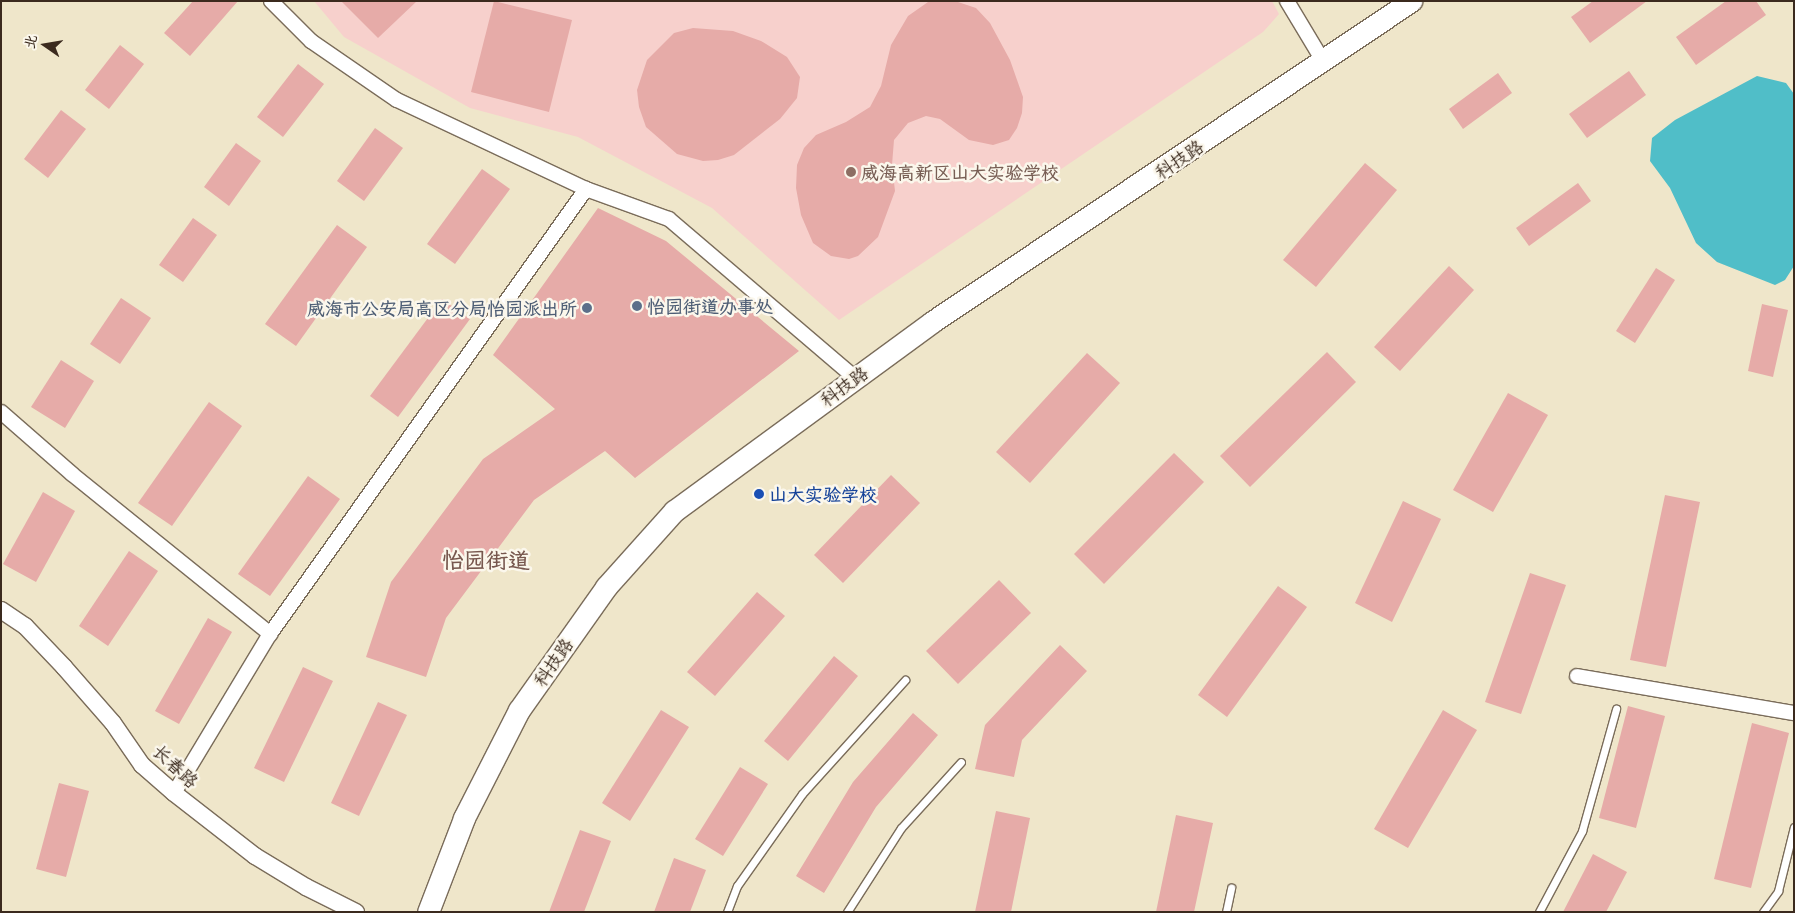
<!DOCTYPE html>
<html>
<head>
<meta charset="utf-8">
<style>
  body { margin:0 }
  #map { position:relative; width:1795px; height:913px; overflow:hidden; background:#efe6ca; font-family:"Playpen Sans","LXGW WenKai TC",sans-serif }
  div>[style] { position:absolute }
  .built>* { inset:0; background:#f7d0cc }
  .water>* { inset:0; background:#50bec8 }
  .building>* { inset:0; background:#e6aba8 }
  .roads { filter:drop-shadow(1px 0 #7a6c5a) drop-shadow(-1px 0 #7a6c5a) drop-shadow(0 1px #7a6c5a) drop-shadow(0 -1px #7a6c5a) }
  .service>* { height:7px; margin:-3.5px; padding:0 3.5px; transform-origin:3.5px; border-radius:3.5px; background:#fff }
  .minor>* { height:14px; margin:-7px; padding:0 7px; transform-origin:7px; border-radius:7px; background:#fff }
  .tertiary>* { height:16px; margin:-8px; padding:0 8px; transform-origin:8px; border-radius:8px; background:#fff }
  .primary>* { height:21px; margin:-10.5px; padding:0 10.5px; transform-origin:10.5px; border-radius:10.5px; background:#fff }
  .dots>* { width:14px; height:14px; translate:-50% -50%; box-sizing:border-box; border:2px solid #fbf7ec; border-radius:50% }
  span { translate:-50% -50%; white-space:nowrap; text-align:center; line-height:1.15; -webkit-text-stroke:5px #fbf7ec; paint-order:stroke }
  .street-label { font-size:18px; color:#3b2a1e }
  .education-label { font-size:18px; color:#785e54; font-weight:700 }
  .left { translate:0 -50%; text-align:left }
  .service-label { font-size:18px; color:#4e5e75; font-weight:700 }
  .right { translate:-100% -50%; text-align:right }
  .transit-label { font-size:18px; color:#164399; font-weight:700 }
  .district-label { font-size:22px; color:#77574e; font-weight:700 }
  .frame { position:absolute; inset:0; border:2px solid #3b2a1e; pointer-events:none }
  .north { position:absolute; left:20px; top:20px; width:50px; height:50px; -webkit-text-stroke:4px #fbf7ec; paint-order:stroke; rotate:283deg; font-size:14px; font-weight:700; line-height:20px; text-align:center; color:#3b2a1e }
  .north::after { content:''; display:block; margin:auto; width:18px; height:22px; background:#3b2a1e; clip-path:polygon(50% 0,100% 100%,50% 72%,0 100%) }
</style>
</head>
<body>
<div id="map">
  <div class="built">
    <i style="clip-path:polygon(314px 1px,1272px 1px,1279px 14px,1263px 32px,839px 320px,712px 208px,578px 137px,470px 108px,344px 37px)"></i>
  </div>
  <div class="water">
    <i style="clip-path:polygon(1757px 76px,1786px 83px,1794px 94px,1794px 266px,1785px 280px,1775px 285px,1717px 262px,1696px 243px,1670px 188px,1650px 161px,1652px 138px,1675px 120px)"></i>
  </div>
  <div class="building">
    <i style="clip-path:polygon(193px 1px,238px 1px,190px 56px,164px 33px)"></i>
    <i style="clip-path:polygon(341px 1px,417px 1px,378px 38px)"></i>
    <i style="clip-path:polygon(494px 1px,572px 20px,549px 112px,471px 92px)"></i>
    <i style="clip-path:polygon(955px 1px,976px 8px,990px 23px,1010px 60px,1023px 97px,1022px 113px,1017px 128px,1009px 140px,993px 145px,969px 140px,940px 119px,926px 116px,908px 123px,894px 140px,892px 165px,895px 191px,878px 237px,858px 256px,849px 259px,831px 256px,813px 243px,801px 215px,796px 188px,797px 165px,804px 148px,816px 135px,846px 122px,870px 107px,881px 86px,891px 45px,908px 16px,928px 2px)"></i>
    <i style="clip-path:polygon(1593px 1px,1647px 1px,1590px 43px,1571px 17px)"></i>
    <i style="clip-path:polygon(1726px 1px,1756px 1px,1766px 15px,1696px 65px,1676px 37px)"></i>
    <i style="clip-path:polygon(693px 28px,733px 31px,761px 41px,787px 57px,800px 77px,797px 98px,780px 119px,734px 155px,718px 160px,703px 161px,677px 154px,646px 127px,639px 107px,637px 90px,647px 60px,674px 33px)"></i>
    <i style="clip-path:polygon(120px 45px,144px 64px,109px 109px,85px 90px)"></i>
    <i style="clip-path:polygon(298px 64px,324px 84px,283px 137px,257px 117px)"></i>
    <i style="clip-path:polygon(1629px 71px,1646px 95px,1587px 138px,1569px 114px)"></i>
    <i style="clip-path:polygon(1498px 73px,1512px 93px,1463px 129px,1449px 109px)"></i>
    <i style="clip-path:polygon(61px 110px,86px 129px,48px 178px,24px 159px)"></i>
    <i style="clip-path:polygon(375px 128px,403px 148px,364px 201px,337px 181px)"></i>
    <i style="clip-path:polygon(236px 143px,261px 161px,229px 206px,204px 187px)"></i>
    <i style="clip-path:polygon(1365px 163px,1397px 190px,1316px 287px,1283px 260px)"></i>
    <i style="clip-path:polygon(482px 169px,510px 189px,455px 264px,427px 244px)"></i>
    <i style="clip-path:polygon(1578px 183px,1591px 201px,1529px 246px,1516px 228px)"></i>
    <i style="clip-path:polygon(598px 208px,666px 241px,799px 351px,635px 478px,605px 451px,534px 500px,446px 618px,426px 677px,366px 657px,391px 582px,483px 459px,555px 409px,493px 355px)"></i>
    <i style="clip-path:polygon(193px 218px,217px 235px,183px 282px,159px 265px)"></i>
    <i style="clip-path:polygon(337px 225px,367px 247px,296px 346px,265px 324px)"></i>
    <i style="clip-path:polygon(1449px 266px,1474px 290px,1400px 371px,1374px 347px)"></i>
    <i style="clip-path:polygon(1656px 268px,1675px 280px,1635px 343px,1616px 331px)"></i>
    <i style="clip-path:polygon(121px 298px,151px 318px,120px 364px,90px 344px)"></i>
    <i style="clip-path:polygon(442px 299px,470px 319px,398px 417px,370px 396px)"></i>
    <i style="clip-path:polygon(1762px 304px,1788px 310px,1773px 377px,1748px 371px)"></i>
    <i style="clip-path:polygon(1327px 352px,1356px 382px,1250px 487px,1220px 456px)"></i>
    <i style="clip-path:polygon(1087px 353px,1120px 383px,1030px 483px,996px 452px)"></i>
    <i style="clip-path:polygon(61px 360px,94px 381px,65px 428px,31px 407px)"></i>
    <i style="clip-path:polygon(1508px 393px,1548px 415px,1493px 512px,1453px 490px)"></i>
    <i style="clip-path:polygon(209px 402px,242px 426px,172px 526px,138px 503px)"></i>
    <i style="clip-path:polygon(1174px 453px,1204px 482px,1104px 584px,1074px 554px)"></i>
    <i style="clip-path:polygon(891px 475px,920px 503px,843px 583px,814px 555px)"></i>
    <i style="clip-path:polygon(308px 476px,340px 499px,270px 596px,238px 574px)"></i>
    <i style="clip-path:polygon(43px 492px,75px 511px,36px 582px,3px 564px)"></i>
    <i style="clip-path:polygon(1665px 495px,1700px 502px,1666px 667px,1630px 660px)"></i>
    <i style="clip-path:polygon(1403px 501px,1441px 519px,1392px 622px,1355px 603px)"></i>
    <i style="clip-path:polygon(129px 551px,158px 571px,108px 646px,79px 626px)"></i>
    <i style="clip-path:polygon(1530px 573px,1566px 585px,1521px 714px,1485px 702px)"></i>
    <i style="clip-path:polygon(999px 580px,1031px 613px,958px 684px,926px 651px)"></i>
    <i style="clip-path:polygon(1278px 586px,1307px 607px,1227px 717px,1198px 695px)"></i>
    <i style="clip-path:polygon(757px 592px,785px 616px,715px 696px,687px 672px)"></i>
    <i style="clip-path:polygon(208px 618px,232px 632px,179px 724px,155px 711px)"></i>
    <i style="clip-path:polygon(1060px 645px,1087px 671px,1022px 740px,1014px 777px,975px 769px,985px 725px)"></i>
    <i style="clip-path:polygon(834px 656px,858px 676px,788px 761px,764px 741px)"></i>
    <i style="clip-path:polygon(303px 667px,333px 681px,284px 782px,254px 768px)"></i>
    <i style="clip-path:polygon(378px 702px,407px 715px,359px 816px,331px 803px)"></i>
    <i style="clip-path:polygon(1628px 706px,1665px 716px,1636px 828px,1599px 818px)"></i>
    <i style="clip-path:polygon(661px 710px,689px 727px,630px 821px,602px 803px)"></i>
    <i style="clip-path:polygon(1443px 710px,1477px 730px,1408px 848px,1374px 829px)"></i>
    <i style="clip-path:polygon(913px 713px,938px 735px,876px 807px,824px 893px,796px 876px,853px 782px)"></i>
    <i style="clip-path:polygon(1752px 723px,1789px 733px,1751px 888px,1714px 879px)"></i>
    <i style="clip-path:polygon(740px 767px,768px 784px,723px 856px,695px 839px)"></i>
    <i style="clip-path:polygon(59px 783px,89px 791px,66px 877px,36px 869px)"></i>
    <i style="clip-path:polygon(996px 811px,1030px 818px,1011px 912px,975px 912px)"></i>
    <i style="clip-path:polygon(1176px 815px,1213px 823px,1194px 912px,1156px 912px)"></i>
    <i style="clip-path:polygon(580px 830px,611px 841px,584px 912px,549px 912px)"></i>
    <i style="clip-path:polygon(1593px 854px,1627px 872px,1606px 912px,1563px 912px)"></i>
    <i style="clip-path:polygon(674px 858px,706px 870px,690px 912px,654px 912px)"></i>
  </div>
  <div class="roads">
    <div class="service">
      <i style="left:727px;top:912px;width:28px;rotate:-69deg"></i>
      <i style="left:737px;top:886px;width:113px;rotate:-54.8deg"></i>
      <i style="left:802px;top:794px;width:154px;rotate:-47.9deg"></i>
      <i style="left:847px;top:912px;width:100px;rotate:-57.3deg"></i>
      <i style="left:901px;top:828px;width:89px;rotate:-47.7deg"></i>
      <i style="left:1226px;top:912px;width:25px;rotate:-78deg"></i>
      <i style="left:1539px;top:912px;width:92px;rotate:-62deg"></i>
      <i style="left:1582px;top:831px;width:127px;rotate:-74.4deg"></i>
      <i style="left:1763px;top:912px;width:26px;rotate:-54deg"></i>
      <i style="left:1778px;top:891px;width:66px;rotate:-76deg"></i>
    </div>
    <div class="minor">
      <i style="left:271px;top:1px;width:57px;rotate:45deg"></i>
      <i style="left:311px;top:41px;width:104px;rotate:34.5deg"></i>
      <i style="left:397px;top:100px;width:209px;rotate:25.2deg"></i>
      <i style="left:586px;top:189px;width:88px;rotate:19.9deg"></i>
      <i style="left:669px;top:219px;width:245px;rotate:40.5deg"></i>
      <i style="left:1287px;top:1px;width:70px;rotate:59deg"></i>
      <i style="left:1px;top:412px;width:94px;rotate:41.1deg"></i>
      <i style="left:72px;top:474px;width:255px;rotate:38.9deg"></i>
      <i style="left:1577px;top:676px;width:220px;rotate:9.7deg"></i>
      <i style="left:174px;top:793px;width:186px;rotate:-58.9deg"></i>
      <i style="left:270px;top:634px;width:546px;rotate:-54.62deg"></i>
    </div>
    <div class="tertiary">
      <i style="left:1px;top:610px;width:29px;rotate:34deg"></i>
      <i style="left:25px;top:626px;width:57px;rotate:46.4deg"></i>
      <i style="left:64px;top:667px;width:74px;rotate:48.8deg"></i>
      <i style="left:113px;top:723px;width:51px;rotate:55.4deg"></i>
      <i style="left:142px;top:765px;width:43px;rotate:41.2deg"></i>
      <i style="left:174px;top:793px;width:103px;rotate:37.9deg"></i>
      <i style="left:255px;top:856px;width:60px;rotate:31.3deg"></i>
      <i style="left:306px;top:887px;width:56px;rotate:26.6deg"></i>
    </div>
    <div class="primary">
      <i style="left:428px;top:912px;width:101px;rotate:-69deg"></i>
      <i style="left:464px;top:818px;width:121px;rotate:-63deg"></i>
      <i style="left:519px;top:710px;width:151px;rotate:-54.7deg"></i>
      <i style="left:606px;top:587px;width:102px;rotate:-48.2deg"></i>
      <i style="left:674px;top:511px;width:320px;rotate:-36.2deg"></i>
      <i style="left:932px;top:322px;width:577px;rotate:-33.83deg"></i>
    </div>
  </div>
  <div class="dots">
    <i style="left:851px;top:172px;background:#8d6e63"></i>
    <i style="left:637px;top:306px;background:#5c6f8a"></i>
    <i style="left:587px;top:308px;background:#5c6f8a"></i>
    <i style="left:759px;top:494px;background:#1a4fb4"></i>
  </div>
  <div class="street-label">
    <span style="left:1179px;top:159px;rotate:-34deg">科技路</span>
    <span style="left:844px;top:386px;rotate:-36deg">科技路</span>
    <span style="left:553px;top:662px;rotate:-55deg">科技路</span>
    <span style="left:176px;top:766px;rotate:43deg">长春路</span>
  </div>
  <div class="education-label">
    <span class="left" style="left:861px;top:172px">威海高新区山大实验学校</span>
  </div>
  <div class="service-label">
    <span class="left" style="left:647px;top:306px">怡园街道办事处</span>
    <span class="right" style="left:577px;top:308px">威海市公安局高区分局怡园派出所</span>
  </div>
  <div class="transit-label">
    <span class="left" style="left:769px;top:494px">山大实验学校</span>
  </div>
  <div class="district-label">
    <span style="left:486px;top:559px">怡园街道</span>
  </div>
  <div class="frame"></div>
  <div class="north">北</div>
</div>
</body>
</html>
